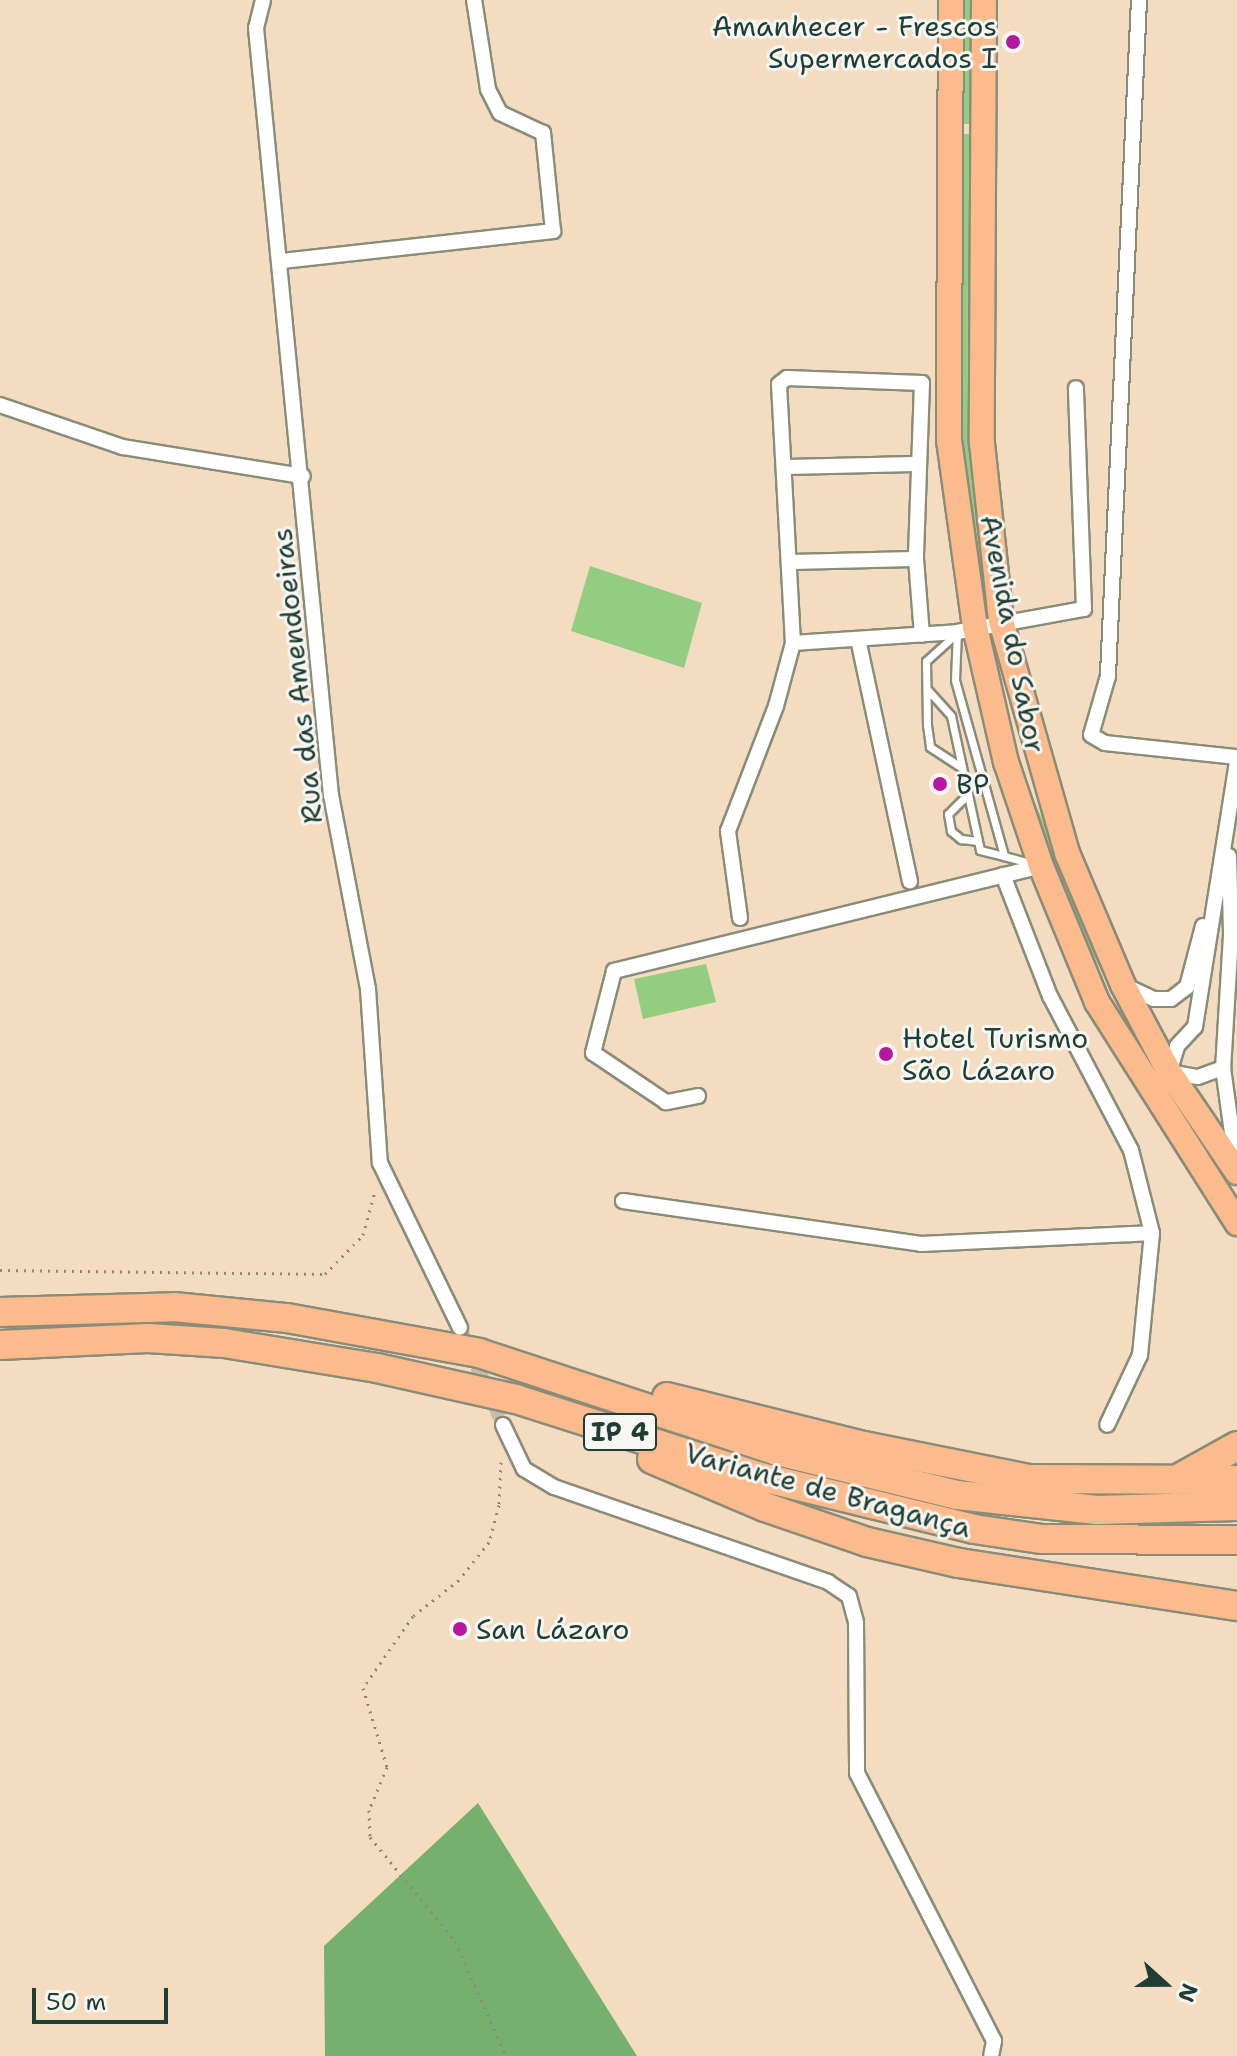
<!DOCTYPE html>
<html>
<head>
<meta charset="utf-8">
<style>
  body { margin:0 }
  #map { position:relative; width:1237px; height:2056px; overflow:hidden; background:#f4dcc1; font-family:"Shantell Sans",sans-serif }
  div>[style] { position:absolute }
  .green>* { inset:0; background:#93cd81 }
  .forest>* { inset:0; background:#76b06f }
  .street-tunnel>* { height:14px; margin-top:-7px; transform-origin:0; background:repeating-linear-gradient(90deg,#c9bca5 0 14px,transparent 0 21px) }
  .path>* { height:3px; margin-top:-1.5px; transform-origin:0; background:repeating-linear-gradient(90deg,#8a8c7a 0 2px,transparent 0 8px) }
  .roads { filter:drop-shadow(2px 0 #8a8c7a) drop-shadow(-2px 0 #8a8c7a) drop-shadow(0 2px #8a8c7a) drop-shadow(0 -2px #8a8c7a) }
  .lane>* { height:7px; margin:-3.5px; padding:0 3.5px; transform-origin:3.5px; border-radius:3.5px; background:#fff }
  .street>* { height:14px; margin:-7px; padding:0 7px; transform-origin:7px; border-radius:7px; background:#fff }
  .primary>* { height:24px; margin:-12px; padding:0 12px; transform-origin:12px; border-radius:12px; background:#fbbb8c }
  .highway>* { height:28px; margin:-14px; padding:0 14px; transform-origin:14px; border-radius:14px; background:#fbbb8c }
  .dots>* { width:22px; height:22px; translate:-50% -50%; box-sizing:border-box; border:4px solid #f6f6f2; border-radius:50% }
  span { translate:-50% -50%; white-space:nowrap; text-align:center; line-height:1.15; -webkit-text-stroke:6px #f6f6f2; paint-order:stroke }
  .shield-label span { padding:2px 6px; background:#f6f6f2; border:2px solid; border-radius:6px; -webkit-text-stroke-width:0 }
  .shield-label { font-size:26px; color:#1f3d34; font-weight:700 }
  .poi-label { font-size:28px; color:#1f3d34 }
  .right { translate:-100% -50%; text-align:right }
  .left { translate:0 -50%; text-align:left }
  .street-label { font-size:28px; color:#1f3d34 }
  .north { position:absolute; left:1125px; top:1944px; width:80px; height:80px; -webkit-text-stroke:6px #f6f6f2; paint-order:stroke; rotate:111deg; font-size:22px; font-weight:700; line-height:32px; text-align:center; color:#1f3d34 }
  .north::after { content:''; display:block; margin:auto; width:28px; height:36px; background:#1f3d34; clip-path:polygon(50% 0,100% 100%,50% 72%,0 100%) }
  .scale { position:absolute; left:32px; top:1988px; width:136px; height:36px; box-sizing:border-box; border:4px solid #1f3d34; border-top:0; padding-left:10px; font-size:24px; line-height:28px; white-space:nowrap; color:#1f3d34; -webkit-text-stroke:6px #f6f6f2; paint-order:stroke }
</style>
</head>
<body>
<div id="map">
  <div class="green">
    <i style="clip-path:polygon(961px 0,971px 0,970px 124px,959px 124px)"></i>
    <i style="clip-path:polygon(960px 134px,970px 134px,970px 421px,982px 575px,960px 440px)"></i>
    <i style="clip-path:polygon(590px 566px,702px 603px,684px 668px,571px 631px)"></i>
    <i style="clip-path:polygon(1004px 706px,1024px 778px,1144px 1050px,1063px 899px,1026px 799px)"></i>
    <i style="clip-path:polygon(706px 964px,716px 1002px,643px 1019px,634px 979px)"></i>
  </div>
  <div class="forest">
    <i style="clip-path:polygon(478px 1803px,637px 2056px,325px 2056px,324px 1946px)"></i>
  </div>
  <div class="street-tunnel">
    <i style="left:460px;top:1328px;width:106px;rotate:66.1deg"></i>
  </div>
  <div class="path">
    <i style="left:0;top:1270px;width:325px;rotate:0.7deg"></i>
    <i style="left:325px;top:1274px;width:54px;rotate:-45.7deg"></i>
    <i style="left:363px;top:1235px;width:46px;rotate:-74.7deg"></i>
    <i style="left:501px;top:1462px;width:43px;rotate:92.7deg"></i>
    <i style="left:499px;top:1505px;width:38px;rotate:105deg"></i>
    <i style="left:489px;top:1542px;width:48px;rotate:128.3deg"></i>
    <i style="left:459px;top:1580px;width:58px;rotate:142deg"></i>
    <i style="left:413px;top:1616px;width:88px;rotate:124.8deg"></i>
    <i style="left:363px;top:1688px;width:83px;rotate:73.1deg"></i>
    <i style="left:387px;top:1767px;width:47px;rotate:112.7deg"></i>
    <i style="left:369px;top:1810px;width:27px;rotate:88deg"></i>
    <i style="left:370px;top:1837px;width:134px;rotate:50.7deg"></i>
    <i style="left:455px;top:1941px;width:126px;rotate:66.1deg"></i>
  </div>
  <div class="roads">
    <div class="lane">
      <i style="left:957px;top:632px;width:48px;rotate:92.4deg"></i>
      <i style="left:955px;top:680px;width:183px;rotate:74.4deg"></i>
      <i style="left:1004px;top:856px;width:31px;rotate:15deg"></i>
      <i style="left:956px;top:634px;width:40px;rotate:138deg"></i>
      <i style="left:926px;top:661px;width:64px;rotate:89.1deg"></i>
      <i style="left:927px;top:725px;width:22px;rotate:82deg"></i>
      <i style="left:930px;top:747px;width:38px;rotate:33deg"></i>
      <i style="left:927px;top:689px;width:36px;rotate:48deg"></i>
      <i style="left:951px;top:716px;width:137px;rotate:77.8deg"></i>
      <i style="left:980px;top:850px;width:25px;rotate:14deg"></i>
      <i style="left:968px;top:794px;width:28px;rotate:135deg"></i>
      <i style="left:948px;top:814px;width:17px;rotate:80deg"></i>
      <i style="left:951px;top:831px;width:13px;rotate:39deg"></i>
      <i style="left:961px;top:839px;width:17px;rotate:7deg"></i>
    </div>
    <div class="street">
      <i style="left:263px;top:0;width:29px;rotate:104deg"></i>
      <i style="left:256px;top:28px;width:771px;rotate:84.42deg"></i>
      <i style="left:331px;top:795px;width:197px;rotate:79.2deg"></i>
      <i style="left:368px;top:989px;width:174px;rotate:86.1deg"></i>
      <i style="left:380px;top:1163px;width:183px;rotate:64.1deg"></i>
      <i style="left:1139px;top:0;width:677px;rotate:92.63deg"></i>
      <i style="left:1108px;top:676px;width:61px;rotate:106.1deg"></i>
      <i style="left:1091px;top:735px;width:16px;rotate:30deg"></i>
      <i style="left:1105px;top:743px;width:133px;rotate:6.1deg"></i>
      <i style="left:282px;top:261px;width:273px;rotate:-6.3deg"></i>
      <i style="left:553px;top:231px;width:99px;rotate:-95.8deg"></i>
      <i style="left:543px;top:133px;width:47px;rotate:-155.1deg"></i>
      <i style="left:500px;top:113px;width:27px;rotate:-117deg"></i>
      <i style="left:488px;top:89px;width:90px;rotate:-98.9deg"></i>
      <i style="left:0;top:405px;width:130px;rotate:18.9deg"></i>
      <i style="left:123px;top:447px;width:182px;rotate:9.2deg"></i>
      <i style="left:784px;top:467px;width:133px;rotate:-1.3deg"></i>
      <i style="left:789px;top:562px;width:127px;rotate:-1.4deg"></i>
      <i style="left:858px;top:639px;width:248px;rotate:77.9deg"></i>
      <i style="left:793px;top:643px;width:259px;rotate:-93.1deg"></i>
      <i style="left:779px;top:384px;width:10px;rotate:-37deg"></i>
      <i style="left:787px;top:378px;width:135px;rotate:2.1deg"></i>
      <i style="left:922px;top:383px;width:176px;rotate:92deg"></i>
      <i style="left:916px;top:559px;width:76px;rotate:85.5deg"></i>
      <i style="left:1229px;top:856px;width:79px;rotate:88.5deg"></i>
      <i style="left:1231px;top:935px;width:133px;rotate:93.4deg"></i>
      <i style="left:1223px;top:1068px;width:95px;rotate:82.1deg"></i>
      <i style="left:1003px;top:875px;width:130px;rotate:68.8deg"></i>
      <i style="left:1050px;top:996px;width:174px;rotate:62.3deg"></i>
      <i style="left:1131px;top:1150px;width:86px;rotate:75.8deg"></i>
      <i style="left:1152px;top:1233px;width:123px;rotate:95.6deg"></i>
      <i style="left:1140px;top:1355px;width:77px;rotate:115.2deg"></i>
      <i style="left:740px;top:918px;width:88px;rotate:-97.9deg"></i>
      <i style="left:728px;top:831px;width:134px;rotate:-69deg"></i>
      <i style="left:776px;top:706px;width:65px;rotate:-74.9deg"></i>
      <i style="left:793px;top:643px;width:164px;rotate:-3.8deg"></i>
      <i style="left:957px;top:632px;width:129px;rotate:-10.3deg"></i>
      <i style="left:1084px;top:609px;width:221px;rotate:-92.1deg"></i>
      <i style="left:1126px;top:986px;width:31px;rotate:25deg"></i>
      <i style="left:1154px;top:999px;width:17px"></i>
      <i style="left:1171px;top:999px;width:20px;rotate:-37deg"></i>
      <i style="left:1187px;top:987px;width:63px;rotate:-75.3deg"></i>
      <i style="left:1169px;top:1072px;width:29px;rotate:10deg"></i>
      <i style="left:1198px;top:1077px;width:27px;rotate:-20deg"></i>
      <i style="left:1169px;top:1073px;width:28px;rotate:-73deg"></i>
      <i style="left:1177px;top:1046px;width:26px;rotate:-47deg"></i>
      <i style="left:1195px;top:1027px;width:269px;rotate:-81deg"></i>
      <i style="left:698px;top:1096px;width:33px;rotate:169deg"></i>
      <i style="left:666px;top:1102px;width:88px;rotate:-146.1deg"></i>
      <i style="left:593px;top:1053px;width:85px;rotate:-75.6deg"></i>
      <i style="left:614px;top:971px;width:440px;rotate:-13.8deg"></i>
      <i style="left:623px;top:1201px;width:301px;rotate:8.2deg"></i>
      <i style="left:921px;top:1244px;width:231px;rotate:-2.7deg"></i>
      <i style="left:503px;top:1425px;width:49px;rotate:64.5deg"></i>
      <i style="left:524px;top:1469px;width:35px;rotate:31deg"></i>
      <i style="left:554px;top:1487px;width:290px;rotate:19.1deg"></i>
      <i style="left:828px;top:1582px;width:25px;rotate:34deg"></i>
      <i style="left:849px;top:1596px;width:27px;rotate:75deg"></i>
      <i style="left:856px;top:1622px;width:151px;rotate:89.6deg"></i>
      <i style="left:857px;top:1773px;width:301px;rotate:62.9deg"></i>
      <i style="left:994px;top:2041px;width:15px;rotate:101deg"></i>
    </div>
    <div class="primary">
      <i style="left:951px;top:0;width:440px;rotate:90.3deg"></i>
      <i style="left:949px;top:440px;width:189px;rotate:82.1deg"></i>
      <i style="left:975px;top:627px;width:139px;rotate:77.1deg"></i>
      <i style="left:1006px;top:762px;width:110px;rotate:71.4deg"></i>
      <i style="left:1041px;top:866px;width:147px;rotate:67.6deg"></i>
      <i style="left:1097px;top:1002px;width:262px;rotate:57.6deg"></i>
      <i style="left:984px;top:0;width:443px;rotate:90.3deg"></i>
      <i style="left:982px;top:443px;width:179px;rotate:83.9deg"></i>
      <i style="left:1001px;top:621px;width:241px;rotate:74.1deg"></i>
      <i style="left:1067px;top:853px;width:143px;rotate:67deg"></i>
      <i style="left:1123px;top:985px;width:98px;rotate:62.1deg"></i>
      <i style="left:1169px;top:1072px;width:121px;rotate:55.8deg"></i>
    </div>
    <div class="highway">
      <i style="left:0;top:1312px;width:174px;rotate:-1.6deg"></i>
      <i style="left:174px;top:1307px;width:114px;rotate:5.6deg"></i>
      <i style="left:287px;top:1318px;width:195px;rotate:10.3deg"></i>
      <i style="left:479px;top:1353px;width:314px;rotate:18.2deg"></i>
      <i style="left:777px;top:1451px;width:185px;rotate:13.7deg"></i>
      <i style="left:957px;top:1495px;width:141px;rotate:6.1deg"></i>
      <i style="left:1097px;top:1510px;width:140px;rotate:-1.6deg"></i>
      <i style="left:0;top:1345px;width:148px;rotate:-2.7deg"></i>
      <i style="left:148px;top:1338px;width:76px;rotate:3.8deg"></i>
      <i style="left:224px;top:1343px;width:155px;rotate:9.3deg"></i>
      <i style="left:377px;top:1368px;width:142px;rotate:12.6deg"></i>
      <i style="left:516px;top:1399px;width:253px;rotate:17.7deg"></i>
      <i style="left:757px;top:1476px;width:223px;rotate:13.7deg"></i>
      <i style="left:974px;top:1529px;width:69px;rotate:8.4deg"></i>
      <i style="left:1042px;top:1539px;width:195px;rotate:0.3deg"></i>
      <i style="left:667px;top:1397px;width:203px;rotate:14deg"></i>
      <i style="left:864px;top:1446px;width:168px;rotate:11.3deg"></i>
      <i style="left:1029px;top:1479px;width:208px;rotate:0.3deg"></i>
      <i style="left:652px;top:1459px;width:123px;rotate:23deg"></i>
      <i style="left:765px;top:1507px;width:108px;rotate:18.9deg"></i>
      <i style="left:867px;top:1542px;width:94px;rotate:12.9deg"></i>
      <i style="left:959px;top:1563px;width:281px;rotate:8.8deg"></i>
      <i style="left:1176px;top:1480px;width:70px;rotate:-29.1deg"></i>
    </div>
  </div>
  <div class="dots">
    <i style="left:1013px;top:42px;background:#b5179e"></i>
    <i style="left:940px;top:784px;background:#b5179e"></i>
    <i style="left:886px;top:1054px;background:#b5179e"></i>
    <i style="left:460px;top:1629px;background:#b5179e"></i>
  </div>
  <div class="shield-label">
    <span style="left:620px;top:1432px">IP 4</span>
  </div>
  <div class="poi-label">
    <span class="right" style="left:997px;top:42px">Amanhecer - Frescos<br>Supermercados I</span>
    <span class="left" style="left:956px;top:784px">BP</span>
    <span class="left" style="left:902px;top:1054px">Hotel Turismo<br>São Lázaro</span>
    <span class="left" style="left:476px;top:1629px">San Lázaro</span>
  </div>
  <div class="street-label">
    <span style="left:1013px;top:634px;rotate:79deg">Avenida do Sabor</span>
    <span style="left:297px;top:676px;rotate:-96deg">Rua das Amendoeiras</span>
    <span style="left:828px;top:1490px;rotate:15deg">Variante de Bragança</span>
  </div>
  <div class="north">N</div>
  <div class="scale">50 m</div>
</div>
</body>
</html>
